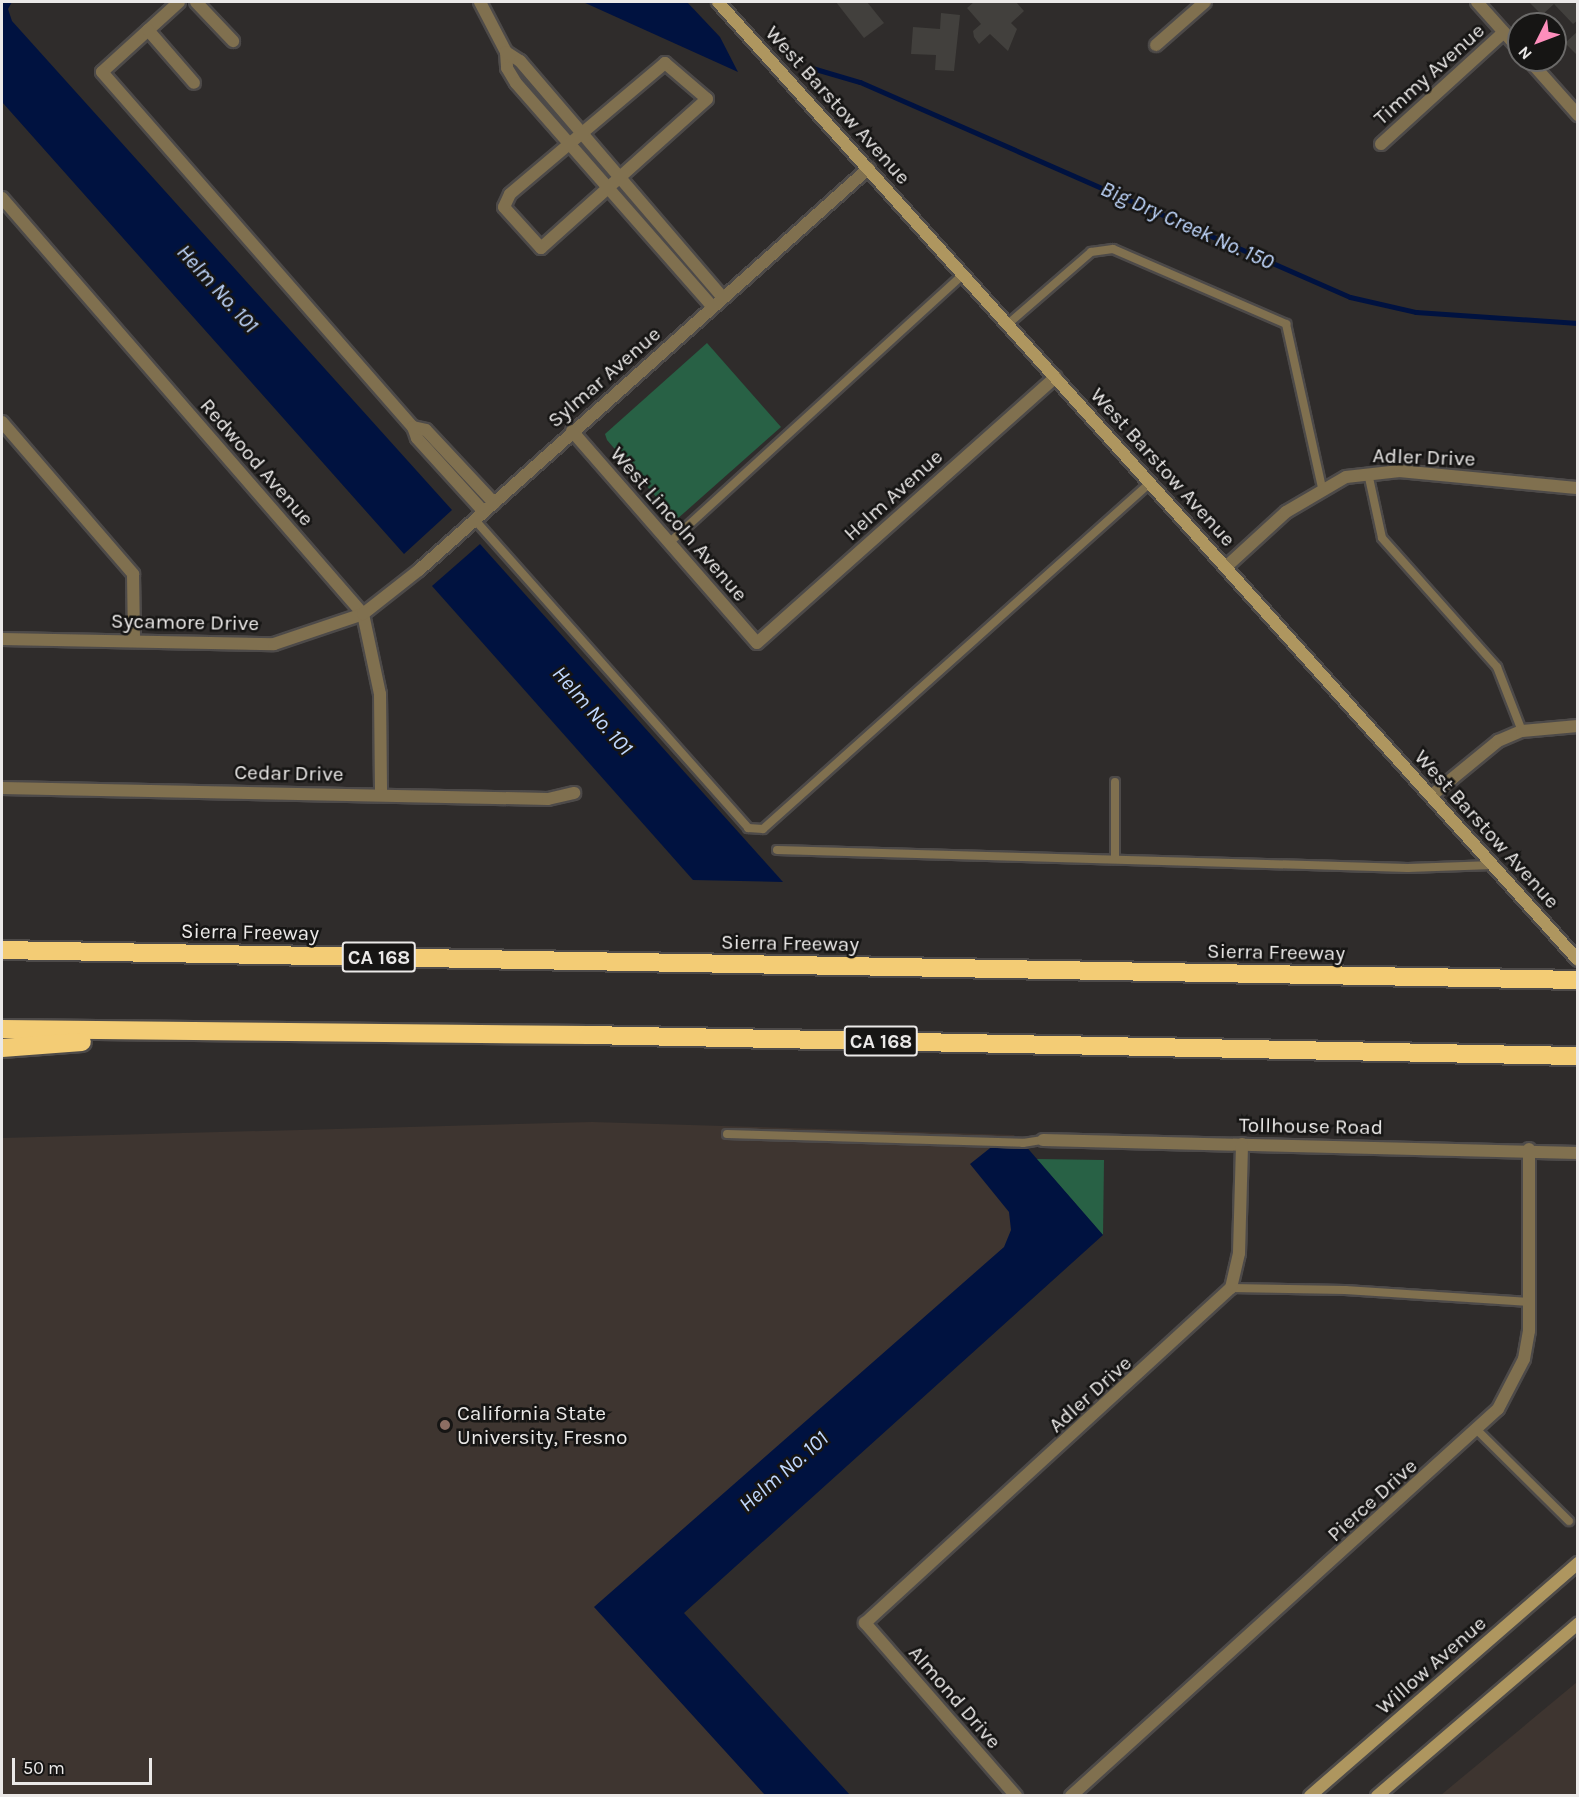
<!DOCTYPE html>
<html>
<head>
<meta charset="utf-8">
<style>
  body { margin:0 }
  #map { position:relative; width:1579px; height:1797px; overflow:hidden; background:#2f2c2b; font-family:Karla,sans-serif }
  div>[style] { position:absolute }
  .built>* { inset:0; background:#3e3530 }
  .green>* { inset:0; background:#286145 }
  .water>* { inset:0; background:#001240 }
  .stream>* { height:5px; margin:-2.5px; padding:0 2.5px; transform-origin:2.5px; border-radius:2.5px; background:#001240 }
  .building>* { inset:0; background:#42403d }
  .roads { filter:drop-shadow(2px 0 #4d4a49) drop-shadow(-2px 0 #4d4a49) drop-shadow(0 2px #4d4a49) drop-shadow(0 -2px #4d4a49) }
  .lane>* { height:8px; margin:-4px; padding:0 4px; transform-origin:4px; border-radius:4px; background:#80704f }
  .street>* { height:12px; margin:-6px; padding:0 6px; transform-origin:6px; border-radius:6px; background:#80704f }
  .secondary>* { height:12px; margin:-6px; padding:0 6px; transform-origin:6px; border-radius:6px; background:#ae965f }
  .highway>* { height:18px; margin:-9px; padding:0 9px; transform-origin:9px; border-radius:9px; background:#f3cc75 }
  .dots>* { width:16px; height:16px; translate:-50% -50%; box-sizing:border-box; border:3px solid #161514; border-radius:50% }
  span { translate:-50% -50%; white-space:nowrap; text-align:center; line-height:1.15; -webkit-text-stroke:5px #161514; paint-order:stroke }
  .shield-label span { padding:2px 4px; background:#161514; border:2px solid; border-radius:4px; -webkit-text-stroke-width:0 }
  .shield-label { font-size:20px; color:#ebe9e8; font-weight:700 }
  .street-label { font-size:21px; color:#ebe9e8 }
  .poi-label { font-size:21px; color:#ebe9e8 }
  .left { translate:0 -50%; text-align:left }
  .water-label { font-size:22px; color:#c1d8fe; font-style:italic }
  .frame { position:absolute; inset:0; border:3px solid #ebe9e8; pointer-events:none }
  .north { position:absolute; left:1507px; top:12px; width:60px; height:60px; box-sizing:border-box; background:#161514; border:2px solid #6b6a69; border-radius:50%; rotate:228deg; font-size:16px; font-weight:700; line-height:24px; text-align:center; color:#ebe9e8 }
  .north::after { content:''; display:block; margin:auto; width:21px; height:27px; background:#fe8ebc; clip-path:polygon(50% 0,100% 100%,50% 72%,0 100%) }
  .scale { position:absolute; left:12px; top:1758px; width:140px; height:27px; box-sizing:border-box; border:3px solid #ebe9e8; border-top:0; padding-left:8px; font-size:18px; line-height:21px; white-space:nowrap; color:#ebe9e8; -webkit-text-stroke:4px #161514; paint-order:stroke }
</style>
</head>
<body>
<div id="map">
  <div class="built">
    <i style="clip-path:polygon(592px 1122px,1014px 1135px,1097px 1234px,679px 1616px,844px 1795px,2px 1795px,2px 1138px)"></i>
    <i style="clip-path:polygon(1577px 1682px,1577px 1795px,1441px 1795px)"></i>
  </div>
  <div class="green">
    <i style="clip-path:polygon(707px 343px,781px 427px,676px 520px,607px 440px,605px 434px)"></i>
    <i style="clip-path:polygon(1036px 1159px,1104px 1160px,1103px 1235px)"></i>
  </div>
  <div class="water">
    <i style="clip-path:polygon(2px 2px,12px 2px,8px 9px,12px 21px,452px 510px,404px 554px,2px 102px)"></i>
    <i style="clip-path:polygon(583px 2px,687px 2px,720px 37px,738px 72px)"></i>
    <i style="clip-path:polygon(480px 544px,783px 882px,693px 880px,432px 586px)"></i>
    <i style="clip-path:polygon(1017px 1136px,1103px 1235px,684px 1613px,850px 1795px,765px 1795px,594px 1607px,1004px 1247px,1011px 1230px,1009px 1212px,970px 1164px,1004px 1137px)"></i>
  </div>
  <div class="stream">
    <i style="left:812px;top:68px;width:50px;rotate:16.3deg"></i>
    <i style="left:860px;top:82px;width:535px;rotate:23.69deg"></i>
    <i style="left:1350px;top:297px;width:68px;rotate:12.8deg"></i>
    <i style="left:1416px;top:312px;width:162px;rotate:3.9deg"></i>
  </div>
  <div class="building">
    <i style="clip-path:polygon(836px 2px,867px 2px,884px 23px,864px 38px)"></i>
    <i style="clip-path:polygon(974px 2px,1016px 2px,1024px 11px,1011px 23px,1017px 29px,1008px 51px,990px 34px,979px 44px,974px 37px,973px 31px,981px 24px,967px 8px)"></i>
    <i style="clip-path:polygon(1529px 2px,1578px 2px,1578px 20px,1573px 24px,1554px 4px,1542px 15px)"></i>
    <i style="clip-path:polygon(941px 13px,960px 15px,954px 71px,935px 70px,936px 55px,911px 54px,913px 27px,940px 29px)"></i>
    <i style="clip-path:polygon(1578px 31px,1578px 56px,1565px 43px)"></i>
  </div>
  <div class="roads">
    <div class="lane">
      <i style="left:1008px;top:324px;width:110px;rotate:-40.9deg"></i>
      <i style="left:1091px;top:252px;width:22px;rotate:-8deg"></i>
      <i style="left:1113px;top:249px;width:189px;rotate:23.4deg"></i>
      <i style="left:1286px;top:324px;width:168px;rotate:77.6deg"></i>
      <i style="left:1368px;top:473px;width:66px;rotate:77.8deg"></i>
      <i style="left:1382px;top:538px;width:173px;rotate:48.3deg"></i>
      <i style="left:1497px;top:667px;width:69px;rotate:68.7deg"></i>
      <i style="left:475px;top:520px;width:412px;rotate:48.4deg"></i>
      <i style="left:748px;top:828px;width:15px;rotate:4deg"></i>
      <i style="left:763px;top:829px;width:521px;rotate:-41.81deg"></i>
      <i style="left:670px;top:542px;width:398px;rotate:-42.4deg"></i>
      <i style="left:777px;top:850px;width:631px;rotate:1.63deg"></i>
      <i style="left:1408px;top:868px;width:85px;rotate:-2deg"></i>
      <i style="left:1115px;top:859px;width:77px;rotate:-90deg"></i>
      <i style="left:727px;top:1134px;width:296px;rotate:1.7deg"></i>
      <i style="left:1023px;top:1143px;width:20px;rotate:-9deg"></i>
      <i style="left:1231px;top:1288px;width:114px;rotate:1deg"></i>
      <i style="left:1345px;top:1290px;width:185px;rotate:3.7deg"></i>
      <i style="left:1478px;top:1431px;width:128px;rotate:44.7deg"></i>
    </div>
    <div class="street">
      <i style="left:179px;top:2px;width:104px;rotate:137.7deg"></i>
      <i style="left:102px;top:72px;width:472px;rotate:48.8deg"></i>
      <i style="left:196px;top:2px;width:54px;rotate:46.5deg"></i>
      <i style="left:480px;top:2px;width:56px;rotate:62.5deg"></i>
      <i style="left:506px;top:52px;width:16px;rotate:86deg"></i>
      <i style="left:507px;top:68px;width:17px;rotate:59deg"></i>
      <i style="left:516px;top:83px;width:298px;rotate:48.7deg"></i>
      <i style="left:1477px;top:2px;width:63px;rotate:48.2deg"></i>
      <i style="left:148px;top:30px;width:70px;rotate:49deg"></i>
      <i style="left:1156px;top:45px;width:65px;rotate:-41.3deg"></i>
      <i style="left:506px;top:52px;width:17px;rotate:33deg"></i>
      <i style="left:520px;top:61px;width:312px;rotate:49.4deg"></i>
      <i style="left:1529px;top:60px;width:74px;rotate:48.3deg"></i>
      <i style="left:665px;top:63px;width:55px;rotate:40.6deg"></i>
      <i style="left:707px;top:99px;width:223px;rotate:138.1deg"></i>
      <i style="left:541px;top:248px;width:55px;rotate:-132.1deg"></i>
      <i style="left:504px;top:207px;width:14px;rotate:-65deg"></i>
      <i style="left:510px;top:194px;width:203px;rotate:-40.2deg"></i>
      <i style="left:1381px;top:144px;width:166px;rotate:-42.3deg"></i>
      <i style="left:2px;top:198px;width:551px;rotate:49.05deg"></i>
      <i style="left:363px;top:614px;width:82px;rotate:78deg"></i>
      <i style="left:380px;top:694px;width:100px;rotate:89.4deg"></i>
      <i style="left:2px;top:422px;width:201px;rotate:49.2deg"></i>
      <i style="left:133px;top:574px;width:66px;rotate:89.1deg"></i>
      <i style="left:572px;top:431px;width:281px;rotate:48.9deg"></i>
      <i style="left:757px;top:643px;width:400px;rotate:-41.7deg"></i>
      <i style="left:484px;top:512px;width:100px;rotate:-132.2deg"></i>
      <i style="left:417px;top:438px;width:12px;rotate:-110deg"></i>
      <i style="left:413px;top:427px;width:13px;rotate:13deg"></i>
      <i style="left:426px;top:430px;width:100px;rotate:47deg"></i>
      <i style="left:1227px;top:566px;width:80px;rotate:-42.5deg"></i>
      <i style="left:1286px;top:512px;width:69px;rotate:-30.3deg"></i>
      <i style="left:1346px;top:477px;width:54px;rotate:-6.3deg"></i>
      <i style="left:1400px;top:471px;width:179px;rotate:5.5deg"></i>
      <i style="left:2px;top:639px;width:272px;rotate:1.1deg"></i>
      <i style="left:274px;top:644px;width:94px;rotate:-18.6deg"></i>
      <i style="left:363px;top:614px;width:71px;rotate:-38.2deg"></i>
      <i style="left:419px;top:570px;width:603px;rotate:-41.78deg"></i>
      <i style="left:2px;top:788px;width:546px;rotate:1.15deg"></i>
      <i style="left:548px;top:799px;width:27px;rotate:-13deg"></i>
      <i style="left:1431px;top:796px;width:87px;rotate:-39.4deg"></i>
      <i style="left:1498px;top:741px;width:26px;rotate:-23deg"></i>
      <i style="left:1522px;top:731px;width:56px;rotate:-5.1deg"></i>
      <i style="left:1043px;top:1140px;width:535px;rotate:1.39deg"></i>
      <i style="left:1016px;top:1796px;width:230px;rotate:-131.1deg"></i>
      <i style="left:865px;top:1623px;width:496px;rotate:-42.5deg"></i>
      <i style="left:1231px;top:1288px;width:36px;rotate:-77deg"></i>
      <i style="left:1239px;top:1253px;width:109px;rotate:-88.4deg"></i>
      <i style="left:1071px;top:1796px;width:576px;rotate:-42.19deg"></i>
      <i style="left:1498px;top:1409px;width:56px;rotate:-62.5deg"></i>
      <i style="left:1524px;top:1359px;width:28px;rotate:-80deg"></i>
      <i style="left:1529px;top:1331px;width:182px;rotate:-90deg"></i>
    </div>
    <div class="secondary">
      <i style="left:718px;top:2px;width:1287px;rotate:48.09deg"></i>
      <i style="left:1310px;top:1796px;width:355px;rotate:-41deg"></i>
      <i style="left:1377px;top:1796px;width:265px;rotate:-40.6deg"></i>
    </div>
    <div class="highway">
      <i style="left:2px;top:950px;width:1576px;rotate:1.09deg"></i>
      <i style="left:2px;top:1029px;width:586px;rotate:0.59deg"></i>
      <i style="left:588px;top:1035px;width:990px;rotate:1.22deg"></i>
      <i style="left:2px;top:1048px;width:80px;rotate:-4.3deg"></i>
    </div>
  </div>
  <div class="dots">
    <i style="left:445px;top:1425px;background:#8d6e63"></i>
  </div>
  <div class="shield-label">
    <span style="left:379px;top:957px">CA 168</span>
    <span style="left:881px;top:1041px">CA 168</span>
  </div>
  <div class="street-label">
    <span style="left:1429px;top:74px;rotate:-42deg">Timmy Avenue</span>
    <span style="left:838px;top:105px;rotate:48deg">West Barstow Avenue</span>
    <span style="left:604px;top:377px;rotate:-41deg">Sylmar Avenue</span>
    <span style="left:1424px;top:457px;rotate:2deg">Adler Drive</span>
    <span style="left:257px;top:462px;rotate:49deg">Redwood Avenue</span>
    <span style="left:1163px;top:467px;rotate:48deg">West Barstow Avenue</span>
    <span style="left:893px;top:495px;rotate:-42deg">Helm Avenue</span>
    <span style="left:679px;top:524px;rotate:49deg">West Lincoln Avenue</span>
    <span style="left:185px;top:622px;rotate:1deg">Sycamore Drive</span>
    <span style="left:289px;top:773px;rotate:1deg">Cedar Drive</span>
    <span style="left:1487px;top:829px;rotate:48deg">West Barstow Avenue</span>
    <span style="left:250px;top:932px;rotate:1deg">Sierra Freeway</span>
    <span style="left:790px;top:943px;rotate:1deg">Sierra Freeway</span>
    <span style="left:1276px;top:952px;rotate:1deg">Sierra Freeway</span>
    <span style="left:1311px;top:1126px;rotate:1deg">Tollhouse Road</span>
    <span style="left:1090px;top:1394px;rotate:-42deg">Adler Drive</span>
    <span style="left:1372px;top:1500px;rotate:-42deg">Pierce Drive</span>
    <span style="left:1431px;top:1665px;rotate:-41deg">Willow Avenue</span>
    <span style="left:955px;top:1697px;rotate:49deg">Almond Drive</span>
  </div>
  <div class="poi-label">
    <span class="left" style="left:457px;top:1425px">California State<br>University, Fresno</span>
  </div>
  <div class="water-label">
    <span style="left:1187px;top:226px;rotate:24deg">Big Dry Creek No. 150</span>
    <span style="left:217px;top:289px;rotate:48deg">Helm No. 101</span>
    <span style="left:592px;top:711px;rotate:49deg">Helm No. 101</span>
    <span style="left:784px;top:1472px;rotate:-41deg">Helm No. 101</span>
  </div>
  <div class="frame"></div>
  <div class="north">N</div>
  <div class="scale">50 m</div>
</div>
</body>
</html>
